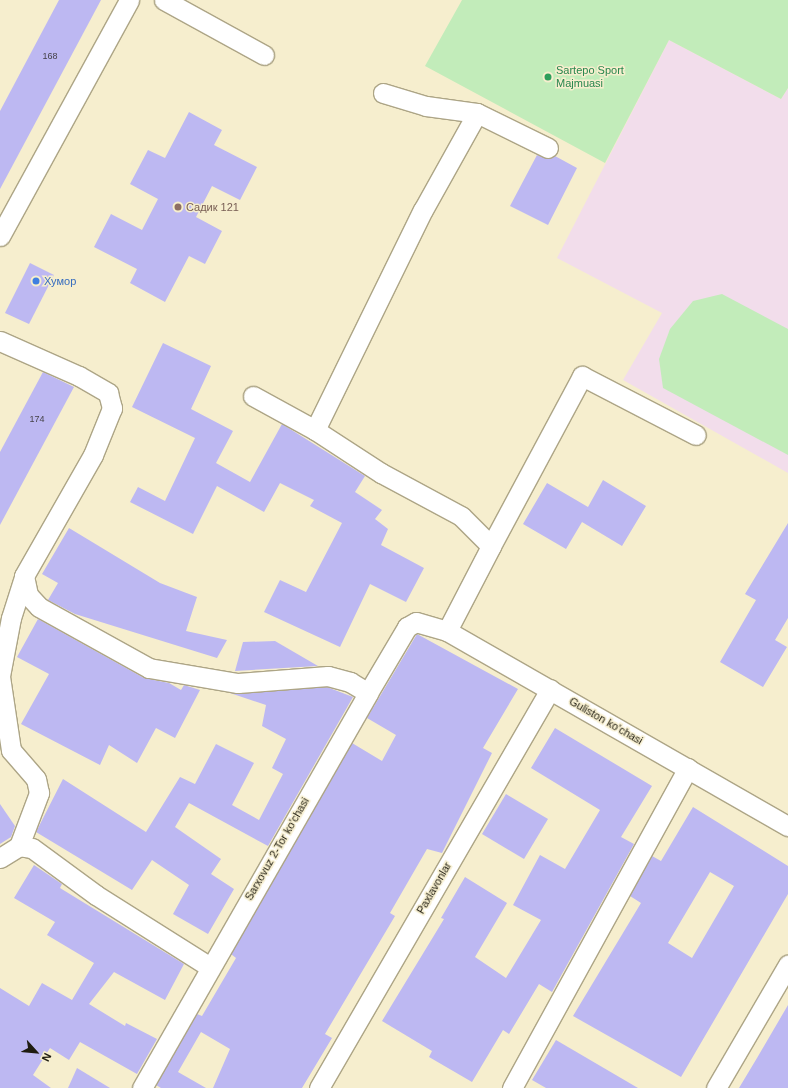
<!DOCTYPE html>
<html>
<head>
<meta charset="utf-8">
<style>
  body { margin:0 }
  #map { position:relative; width:788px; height:1088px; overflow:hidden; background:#f6eece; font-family:Helvetica,sans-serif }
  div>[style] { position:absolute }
  .education>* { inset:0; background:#f2ddeb }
  .green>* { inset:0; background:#c2ecba }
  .building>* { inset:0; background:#bdb8f2 }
  .roads { filter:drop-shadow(1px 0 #ada586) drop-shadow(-1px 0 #ada586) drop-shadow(0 1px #ada586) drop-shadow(0 -1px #ada586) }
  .street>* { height:19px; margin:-9.5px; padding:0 9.5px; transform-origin:9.5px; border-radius:9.5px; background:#fff }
  .dots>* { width:11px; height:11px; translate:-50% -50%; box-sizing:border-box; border:2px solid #f6eece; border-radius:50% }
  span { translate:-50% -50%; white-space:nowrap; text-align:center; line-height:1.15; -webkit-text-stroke:3px #f6eece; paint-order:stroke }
  .number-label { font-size:9px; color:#464349 }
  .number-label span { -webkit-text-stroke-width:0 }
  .leisure-label { font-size:11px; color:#27864d }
  .left { translate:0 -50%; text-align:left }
  .education-label { font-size:11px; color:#785e54 }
  .shop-label { font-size:11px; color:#366cbe }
  .street-label { font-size:11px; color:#1f1c11 }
  .north { position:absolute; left:16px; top:1032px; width:40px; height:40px; -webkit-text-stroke:3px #f6eece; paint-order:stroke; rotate:117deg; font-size:11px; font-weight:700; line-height:16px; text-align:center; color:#1f1c11 }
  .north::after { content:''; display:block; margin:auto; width:14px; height:18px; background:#1f1c11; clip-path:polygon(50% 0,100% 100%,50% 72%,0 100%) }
</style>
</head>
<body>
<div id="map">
  <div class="education">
    <i style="clip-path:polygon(669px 40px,781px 99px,788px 88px,788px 473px,623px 380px,662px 313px,557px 258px)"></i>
  </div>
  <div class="green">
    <i style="clip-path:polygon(462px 0,788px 0,788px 88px,781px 99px,669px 40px,605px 163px,425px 66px)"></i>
    <i style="clip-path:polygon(722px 294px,788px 329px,788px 455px,663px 388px,659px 359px,670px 329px,693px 301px)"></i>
  </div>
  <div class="building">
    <i style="clip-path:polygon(59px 0,101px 0,0 189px,0 111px)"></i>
    <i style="clip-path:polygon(189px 112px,222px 130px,214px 145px,257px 167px,240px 200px,212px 186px,196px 217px,222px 231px,205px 264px,189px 256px,165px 302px,130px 283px,137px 269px,94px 247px,111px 214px,142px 230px,158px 199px,130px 184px,148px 150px,165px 158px)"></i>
    <i style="clip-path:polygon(537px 155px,548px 159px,555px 156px,577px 168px,548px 225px,510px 206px)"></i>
    <i style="clip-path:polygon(30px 263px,54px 275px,29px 324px,5px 313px)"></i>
    <i style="clip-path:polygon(163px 343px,211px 366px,191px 409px,233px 431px,216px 463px,250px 482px,282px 424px,365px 476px,355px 492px,382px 510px,375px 519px,388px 529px,381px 545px,424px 568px,406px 602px,370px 584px,340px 647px,264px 612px,280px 580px,306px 592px,342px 523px,310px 506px,314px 500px,280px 483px,264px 512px,217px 486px,193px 534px,130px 502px,138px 487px,165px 501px,195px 438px,132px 407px)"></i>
    <i style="clip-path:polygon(43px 372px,74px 387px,0 525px,0 452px)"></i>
    <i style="clip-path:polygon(603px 480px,646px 506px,622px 546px,582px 522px,566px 549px,523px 524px,547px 483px,588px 507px)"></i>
    <i style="clip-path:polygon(788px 523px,788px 618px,775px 640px,787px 647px,763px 687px,720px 662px,756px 600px,745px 594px)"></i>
    <i style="clip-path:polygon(69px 528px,160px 583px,197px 597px,186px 631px,227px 640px,217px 658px,75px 614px,48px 600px,58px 583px,42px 574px)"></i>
    <i style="clip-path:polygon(38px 619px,144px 678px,169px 683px,181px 690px,184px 685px,200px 690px,175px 738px,156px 728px,137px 763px,109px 745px,100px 765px,21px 724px,49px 674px,17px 657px)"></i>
    <i style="clip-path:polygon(417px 634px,518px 689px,483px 748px,492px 753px,442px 853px,427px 849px,390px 913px,395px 916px,325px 1034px,332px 1038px,302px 1088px,213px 1088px,230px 1049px,201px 1032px,178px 1072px,206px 1088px,161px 1088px,156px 1085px,197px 1014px,202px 1016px,236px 958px,231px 954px,352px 743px,382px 761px,396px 735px,367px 718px)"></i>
    <i style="clip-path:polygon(275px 641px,318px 666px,235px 671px,243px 642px)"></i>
    <i style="clip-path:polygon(327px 687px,353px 697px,268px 846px,189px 803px,175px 827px,221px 859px,211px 874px,234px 889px,208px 934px,173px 914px,189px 885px,152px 860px,132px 890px,36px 832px,63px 779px,146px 832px,180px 777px,195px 784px,216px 744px,254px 763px,232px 805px,259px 820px,283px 774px,272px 768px,286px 739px,262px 726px,266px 705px,230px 693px)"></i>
    <i style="clip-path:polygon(555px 728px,652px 786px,621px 837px,634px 844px,552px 992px,539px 984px,509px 1034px,503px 1030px,472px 1082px,429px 1057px,432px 1051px,382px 1021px,444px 919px,441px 918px,465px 877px,507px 903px,475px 957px,506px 978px,541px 920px,513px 905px,540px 855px,565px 869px,600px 810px,531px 768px)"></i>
    <i style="clip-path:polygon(506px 794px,548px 819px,524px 859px,482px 834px)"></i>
    <i style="clip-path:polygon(0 804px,15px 826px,11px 837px,0 844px)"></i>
    <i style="clip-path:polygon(evenodd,693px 807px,788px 866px,788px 894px,681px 1077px,573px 1016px,641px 903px,630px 896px,652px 856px,661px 861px,693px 807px,710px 872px,734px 886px,692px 958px,668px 943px,710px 872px)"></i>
    <i style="clip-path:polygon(34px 865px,62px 884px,60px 888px,184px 964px,165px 1000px,114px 972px,89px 1004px,125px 1026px,126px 1023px,157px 1039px,137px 1074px,80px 1042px,69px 1060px,50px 1048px,33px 1075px,51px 1088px,0 1088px,0 988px,29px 1006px,42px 983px,72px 1000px,94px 963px,47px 935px,55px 922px,14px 898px)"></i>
    <i style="clip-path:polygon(788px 1005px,788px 1088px,739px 1088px,757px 1058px)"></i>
    <i style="clip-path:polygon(556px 1040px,638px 1088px,546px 1088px,532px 1080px)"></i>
    <i style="clip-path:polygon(77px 1068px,110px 1088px,68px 1088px)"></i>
  </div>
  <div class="roads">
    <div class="street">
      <i style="left:164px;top:0;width:114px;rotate:28.8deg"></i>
      <i style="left:383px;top:93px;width:45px;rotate:16.8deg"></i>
      <i style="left:426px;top:106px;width:51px;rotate:7.8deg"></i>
      <i style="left:0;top:236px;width:269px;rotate:-61.3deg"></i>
      <i style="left:0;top:341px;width:86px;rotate:23.9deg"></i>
      <i style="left:79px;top:376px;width:34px;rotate:30deg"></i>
      <i style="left:108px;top:393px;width:16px;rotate:75deg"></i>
      <i style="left:112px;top:408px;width:51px;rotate:112deg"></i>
      <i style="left:93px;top:455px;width:139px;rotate:119.7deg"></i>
      <i style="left:24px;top:576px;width:19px;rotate:78deg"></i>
      <i style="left:28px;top:595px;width:16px;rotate:47deg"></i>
      <i style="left:39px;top:607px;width:126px;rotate:29deg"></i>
      <i style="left:149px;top:668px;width:90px;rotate:9.6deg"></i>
      <i style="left:238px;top:683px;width:90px;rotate:-4.4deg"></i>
      <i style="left:328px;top:676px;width:23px;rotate:15deg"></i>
      <i style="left:350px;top:682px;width:21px;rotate:31deg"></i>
      <i style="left:253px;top:396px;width:71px;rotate:28.7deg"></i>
      <i style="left:491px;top:546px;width:193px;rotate:-61.8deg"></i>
      <i style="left:582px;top:376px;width:128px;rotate:27.4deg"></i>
      <i style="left:447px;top:631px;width:96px;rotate:-62.6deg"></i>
      <i style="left:491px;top:546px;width:42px;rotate:-135deg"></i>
      <i style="left:461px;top:516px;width:91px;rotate:-151.7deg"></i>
      <i style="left:381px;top:473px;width:79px;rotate:-146.9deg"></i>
      <i style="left:315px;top:430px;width:245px;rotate:-63.9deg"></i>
      <i style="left:423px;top:210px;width:111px;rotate:-60.9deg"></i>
      <i style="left:477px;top:113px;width:79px;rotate:26.2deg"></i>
      <i style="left:19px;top:846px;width:57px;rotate:-69.3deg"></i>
      <i style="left:39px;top:793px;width:14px;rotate:-102deg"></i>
      <i style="left:36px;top:779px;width:38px;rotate:-131deg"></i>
      <i style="left:11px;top:750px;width:75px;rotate:-98.5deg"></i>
      <i style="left:0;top:676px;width:59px;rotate:-79.3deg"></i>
      <i style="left:11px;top:618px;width:43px;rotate:-72.4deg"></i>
      <i style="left:0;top:858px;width:22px;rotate:-32deg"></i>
      <i style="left:19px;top:846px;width:13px;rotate:9deg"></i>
      <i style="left:32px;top:848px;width:79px;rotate:36.3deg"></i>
      <i style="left:96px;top:895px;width:135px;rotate:32.3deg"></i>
      <i style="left:142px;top:1088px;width:455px;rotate:-60.2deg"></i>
      <i style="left:368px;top:693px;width:77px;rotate:-59.4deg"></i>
      <i style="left:407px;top:627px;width:10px;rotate:-29deg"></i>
      <i style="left:416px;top:622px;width:32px;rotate:16deg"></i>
      <i style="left:447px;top:631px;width:393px;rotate:29.8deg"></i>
      <i style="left:319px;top:1088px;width:461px;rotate:-59.9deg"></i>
      <i style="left:512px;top:1088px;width:365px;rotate:-61.2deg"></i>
      <i style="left:716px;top:1088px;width:143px;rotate:-59.7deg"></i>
    </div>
  </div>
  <div class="dots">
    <i style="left:548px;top:77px;background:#2e9e5b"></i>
    <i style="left:178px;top:207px;background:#8d6e63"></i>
    <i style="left:36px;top:281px;background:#3f7fe0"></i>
  </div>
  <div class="number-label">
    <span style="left:50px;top:56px">168</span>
    <span style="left:37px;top:419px">174</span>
  </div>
  <div class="leisure-label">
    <span class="left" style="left:556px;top:77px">Sartepo Sport<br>Majmuasi</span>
  </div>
  <div class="education-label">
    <span class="left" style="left:186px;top:207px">Садик 121</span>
  </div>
  <div class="shop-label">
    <span class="left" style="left:44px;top:281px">Хумор</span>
  </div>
  <div class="street-label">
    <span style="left:606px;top:721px;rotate:30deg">Guliston ko'chasi</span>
    <span style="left:277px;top:849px;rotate:-60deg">Sarxovuz 2-Tor ko'chasi</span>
    <span style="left:434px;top:888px;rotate:-60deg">Paxlavonlar</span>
  </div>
  <div class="north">N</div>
</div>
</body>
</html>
